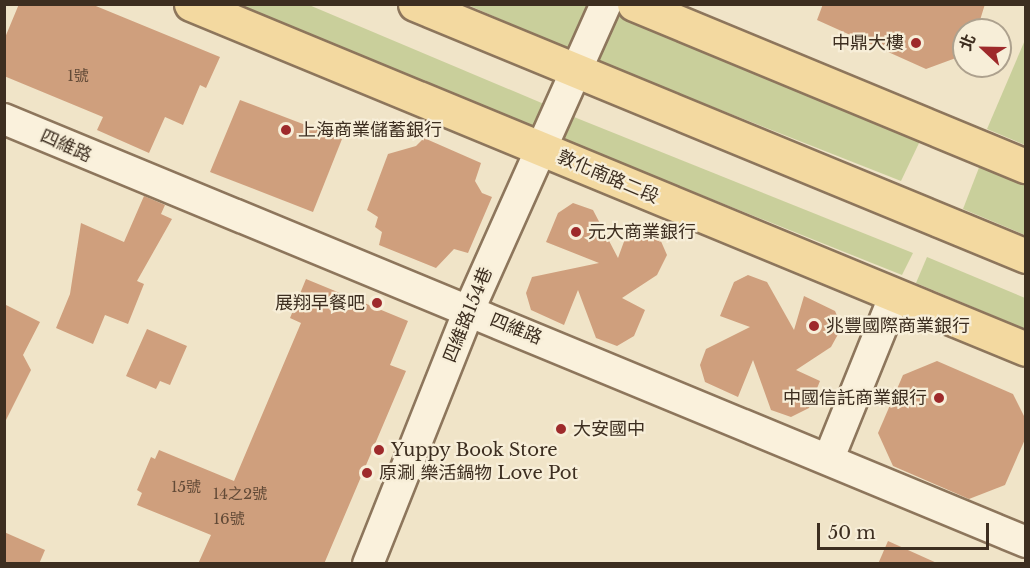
<!DOCTYPE html>
<html>
<head>
<meta charset="utf-8">
<style>
  body { margin:0 }
  #map { position:relative; width:1030px; height:568px; overflow:hidden; background:#f0e4c8; font-family:"Libre Baskerville","Noto Sans TC",serif }
  div>[style] { position:absolute }
  .green>* { inset:0; background:#c9cf9b }
  .building>* { inset:0; background:#cf9f7d }
  .roads { filter:drop-shadow(2px 0 #8d765c) drop-shadow(-2px 0 #8d765c) drop-shadow(0 2px #8d765c) drop-shadow(0 -2px #8d765c) }
  .minor>* { height:30px; margin:-15px; padding:0 15px; transform-origin:15px; border-radius:15px; background:#faf1dc }
  .major>* { height:33px; margin:-16.5px; padding:0 16.5px; transform-origin:16.5px; border-radius:16.5px; background:#f3d9a0 }
  .dots>* { width:16px; height:16px; translate:-50% -50%; box-sizing:border-box; border:3px solid #f7eed8; border-radius:50% }
  span { translate:-50% -50%; white-space:nowrap; text-align:center; line-height:1.15; -webkit-text-stroke:4.5px #f7eed8; paint-order:stroke }
  .number-label { font-size:15px; color:#624a37 }
  .number-label span { -webkit-text-stroke-width:0 }
  .poi-label { font-size:18px; color:#3d2e20 }
  .right { translate:-100% -50%; text-align:right }
  .left { translate:0 -50%; text-align:left }
  .street-label { font-size:18px; color:#3d2e20 }
  .frame { position:absolute; inset:0; border:6px solid #3d2e20; pointer-events:none }
  .north { position:absolute; left:952px; top:18px; width:60px; height:60px; box-sizing:border-box; background:#f7eed8; border:2px solid #ada18e; border-radius:50%; rotate:292deg; font-size:16px; font-weight:700; line-height:24px; text-align:center; color:#3d2e20 }
  .north::after { content:''; display:block; margin:auto; width:21px; height:27px; background:#9e2a2b; clip-path:polygon(50% 0,100% 100%,50% 72%,0 100%) }
  .scale { position:absolute; left:817px; top:523px; width:172px; height:27px; box-sizing:border-box; border:3px solid #3d2e20; border-top:0; padding-left:8px; font-size:18px; line-height:21px; white-space:nowrap; color:#3d2e20; -webkit-text-stroke:4px #f7eed8; paint-order:stroke }
</style>
</head>
<body>
<div id="map">
  <div class="green">
    <i style="clip-path:polygon(233px 5px,309px 5px,544px 104px,533px 128px)"></i>
    <i style="clip-path:polygon(468px 5px,591px 5px,575px 52px)"></i>
    <i style="clip-path:polygon(614px 9px,920px 141px,901px 181px,596px 61px)"></i>
    <i style="clip-path:polygon(1025px 40px,1026px 145px,1025px 145px,987px 129px)"></i>
    <i style="clip-path:polygon(574px 117px,913px 253px,902px 275px,564px 140px)"></i>
    <i style="clip-path:polygon(980px 165px,1025px 184px,1025px 235px,963px 209px)"></i>
    <i style="clip-path:polygon(927px 257px,1025px 298px,1025px 329px,916px 283px)"></i>
  </div>
  <div class="building">
    <i style="clip-path:polygon(19px 4px,91px 4px,220px 57px,206px 88px,200px 85px,183px 125px,165px 117px,149px 153px,97px 130px,103px 117px,4px 76px,4px 40px)"></i>
    <i style="clip-path:polygon(823px 4px,985px 4px,977px 30px,964px 30px,964px 55px,926px 69px,817px 20px)"></i>
    <i style="clip-path:polygon(240px 100px,342px 139px,313px 212px,210px 172px)"></i>
    <i style="clip-path:polygon(424px 138px,481px 163px,475px 181px,482px 193px,492px 197px,468px 253px,454px 249px,436px 268px,379px 245px,382px 232px,375px 227px,378px 217px,367px 210px,388px 154px,416px 146px)"></i>
    <i style="clip-path:polygon(144px 196px,165px 205px,161px 214px,172px 219px,137px 281px,144px 284px,128px 324px,105px 315px,93px 344px,56px 328px,70px 294px,81px 223px,124px 242px)"></i>
    <i style="clip-path:polygon(573px 203px,593px 210px,618px 258px,630px 225px,660px 239px,667px 255px,657px 275px,622px 298px,645px 310px,634px 336px,617px 346px,596px 338px,578px 290px,564px 325px,531px 310px,526px 293px,532px 277px,599px 263px,546px 242px,558px 213px)"></i>
    <i style="clip-path:polygon(748px 275px,767px 282px,794px 330px,804px 296px,835px 311px,842px 327px,831px 347px,796px 370px,820px 381px,809px 408px,791px 417px,771px 410px,753px 360px,738px 397px,705px 382px,700px 365px,706px 349px,750px 327px,720px 316px,734px 282px)"></i>
    <i style="clip-path:polygon(306px 279px,408px 321px,390px 365px,406px 371px,324px 564px,198px 564px,211px 535px,137px 505px,142px 493px,137px 490px,151px 457px,155px 459px,159px 450px,234px 481px,301px 323px,290px 318px)"></i>
    <i style="clip-path:polygon(4px 304px,40px 322px,23px 355px,31px 370px,4px 424px)"></i>
    <i style="clip-path:polygon(147px 329px,187px 346px,170px 385px,160px 381px,156px 389px,126px 376px)"></i>
    <i style="clip-path:polygon(937px 361px,1013px 394px,1026px 420px,1026px 437px,1005px 485px,969px 499px,893px 466px,878px 433px,903px 375px)"></i>
    <i style="clip-path:polygon(4px 532px,45px 550px,39px 564px,4px 564px)"></i>
    <i style="clip-path:polygon(888px 541px,939px 564px,878px 564px)"></i>
  </div>
  <div class="roads">
    <div class="minor">
      <i style="left:4px;top:119px;width:1106px;rotate:22.48deg"></i>
      <i style="left:829px;top:458px;width:176px;rotate:-68deg"></i>
      <i style="left:368px;top:564px;width:273px;rotate:-68.3deg"></i>
      <i style="left:469px;top:310px;width:335px;rotate:-65.9deg"></i>
    </div>
    <div class="major">
      <i style="left:191px;top:4px;width:903px;rotate:22.45deg"></i>
      <i style="left:415px;top:4px;width:661px;rotate:22.41deg"></i>
      <i style="left:634px;top:4px;width:424px;rotate:22.5deg"></i>
    </div>
  </div>
  <div class="dots">
    <i style="left:916px;top:43px;background:#9e2a2b"></i>
    <i style="left:286px;top:130px;background:#9e2a2b"></i>
    <i style="left:576px;top:232px;background:#9e2a2b"></i>
    <i style="left:377px;top:303px;background:#9e2a2b"></i>
    <i style="left:814px;top:326px;background:#9e2a2b"></i>
    <i style="left:939px;top:398px;background:#9e2a2b"></i>
    <i style="left:561px;top:429px;background:#9e2a2b"></i>
    <i style="left:379px;top:450px;background:#9e2a2b"></i>
    <i style="left:367px;top:473px;background:#9e2a2b"></i>
  </div>
  <div class="number-label">
    <span style="left:78px;top:76px">1號</span>
    <span style="left:186px;top:487px">15號</span>
    <span style="left:240px;top:494px">14之2號</span>
    <span style="left:229px;top:519px">16號</span>
  </div>
  <div class="poi-label">
    <span class="right" style="left:904px;top:43px">中鼎大樓</span>
    <span class="left" style="left:298px;top:130px">上海商業儲蓄銀行</span>
    <span class="left" style="left:588px;top:232px">元大商業銀行</span>
    <span class="right" style="left:365px;top:303px">展翔早餐吧</span>
    <span class="left" style="left:826px;top:326px">兆豐國際商業銀行</span>
    <span class="right" style="left:927px;top:398px">中國信託商業銀行</span>
    <span class="left" style="left:573px;top:429px">大安國中</span>
    <span class="left" style="left:391px;top:450px">Yuppy Book Store</span>
    <span class="left" style="left:379px;top:473px">原涮 樂活鍋物 Love Pot</span>
  </div>
  <div class="street-label">
    <span style="left:66px;top:146px;rotate:24deg">四維路</span>
    <span style="left:608px;top:177px;rotate:23deg">敦化南路二段</span>
    <span style="left:468px;top:315px;rotate:-68deg">四維路154巷</span>
    <span style="left:516px;top:329px;rotate:22deg">四維路</span>
  </div>
  <div class="frame"></div>
  <div class="north">北</div>
  <div class="scale">50 m</div>
</div>
</body>
</html>
